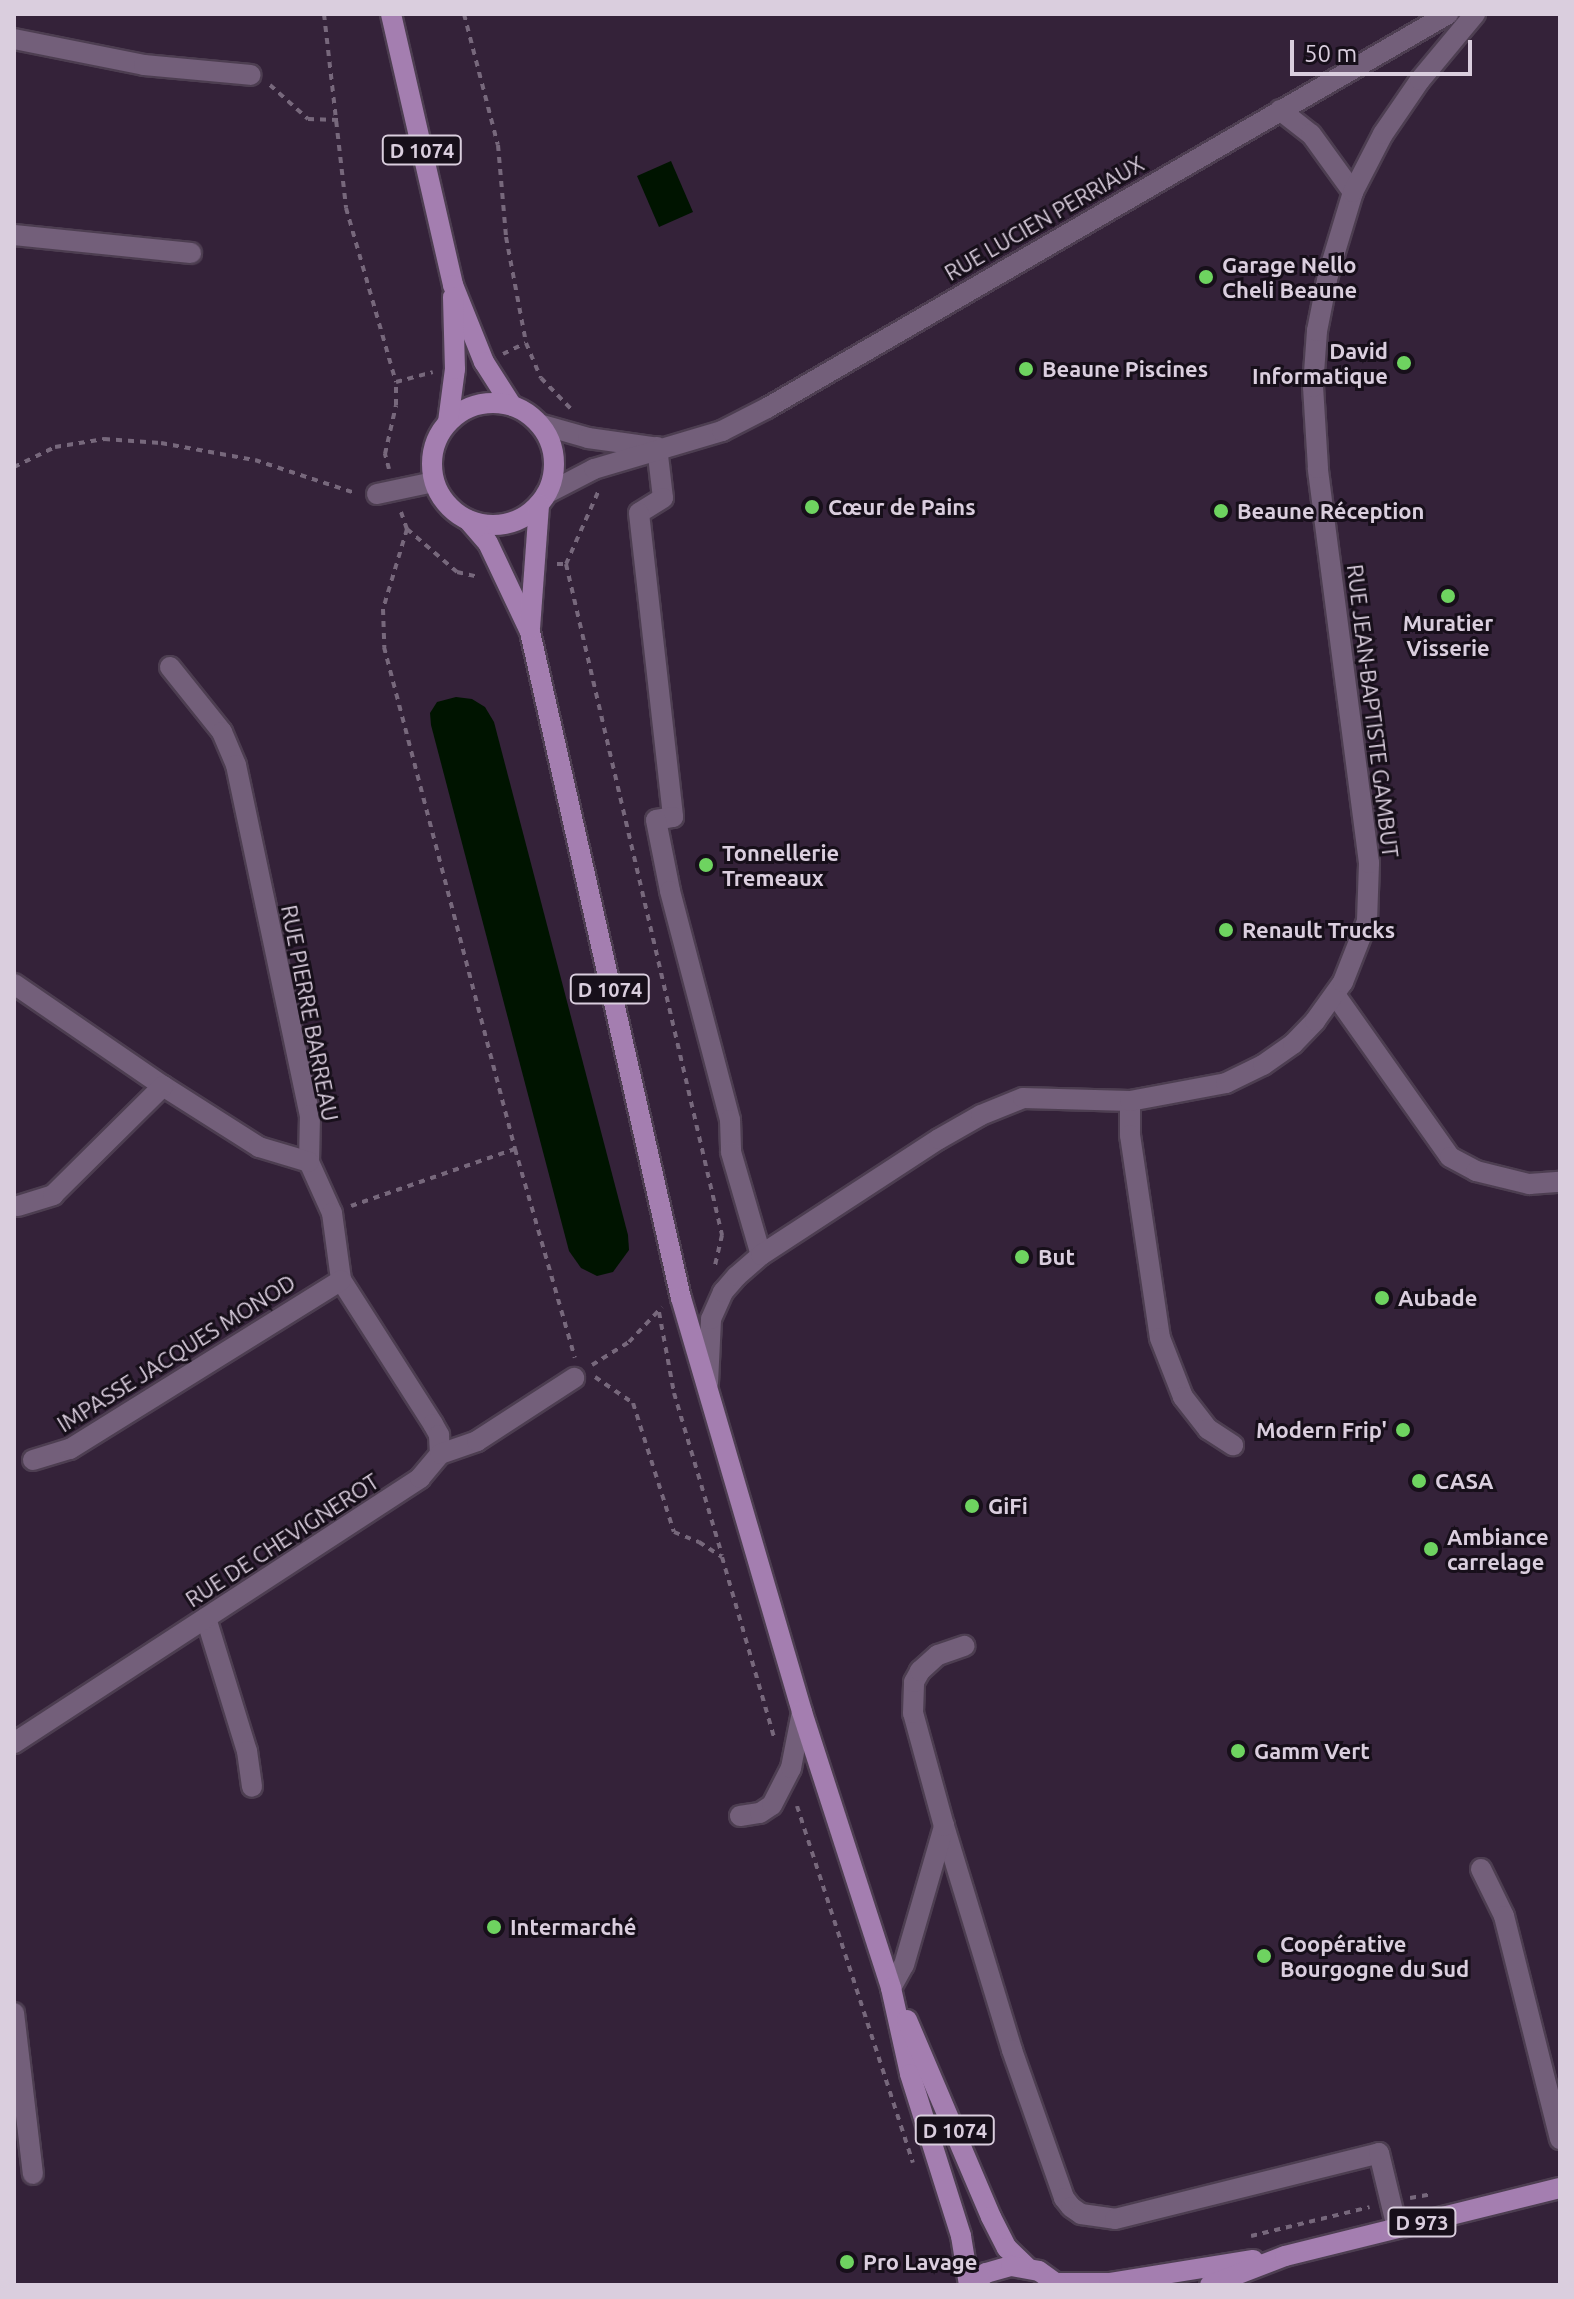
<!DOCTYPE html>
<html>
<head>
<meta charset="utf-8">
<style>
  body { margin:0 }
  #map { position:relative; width:1574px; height:2299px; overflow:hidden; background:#342239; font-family:Ubuntu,sans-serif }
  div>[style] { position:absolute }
  .water>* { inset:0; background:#001400 }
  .path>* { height:4px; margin-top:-2px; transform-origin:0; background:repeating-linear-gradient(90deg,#77687c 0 6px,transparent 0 12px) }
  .roads { filter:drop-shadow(2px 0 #4d3e51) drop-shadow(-2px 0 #4d3e51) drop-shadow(0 2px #4d3e51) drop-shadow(0 -2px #4d3e51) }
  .minor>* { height:20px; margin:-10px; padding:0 10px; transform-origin:10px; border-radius:10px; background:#735f7a }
  .major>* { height:20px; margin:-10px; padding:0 10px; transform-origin:10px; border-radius:10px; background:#a47eb0 }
  .major>.ring { margin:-10px; padding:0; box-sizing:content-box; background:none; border:20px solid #a47eb0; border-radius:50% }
  .dots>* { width:22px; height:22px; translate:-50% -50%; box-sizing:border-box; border:4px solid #170f1a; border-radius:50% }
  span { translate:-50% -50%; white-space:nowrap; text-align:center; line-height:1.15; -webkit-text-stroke:6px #170f1a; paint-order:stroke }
  .shield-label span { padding:2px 6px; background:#170f1a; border:2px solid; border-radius:6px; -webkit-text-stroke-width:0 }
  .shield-label { font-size:20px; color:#dacede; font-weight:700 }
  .street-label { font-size:22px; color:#dacede }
  .poi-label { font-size:22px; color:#dacede; font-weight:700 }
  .left { translate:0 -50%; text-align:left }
  .right { translate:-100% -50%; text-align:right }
  .frame { position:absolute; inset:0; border:16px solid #dacede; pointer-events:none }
  .scale { position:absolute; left:1290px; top:40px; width:182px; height:36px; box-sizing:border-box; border:4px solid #dacede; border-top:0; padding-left:10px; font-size:24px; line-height:28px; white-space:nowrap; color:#dacede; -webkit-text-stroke:6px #170f1a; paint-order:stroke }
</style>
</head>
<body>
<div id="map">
  <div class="water">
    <i style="clip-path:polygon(671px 161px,693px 212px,659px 227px,637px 176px)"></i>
    <i style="clip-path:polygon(456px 697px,472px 699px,485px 707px,494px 722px,628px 1235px,629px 1250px,613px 1272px,597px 1276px,581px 1268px,569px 1251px,431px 725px,430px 713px,437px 702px)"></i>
  </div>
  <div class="path">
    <i style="left:324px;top:14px;width:195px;rotate:83.5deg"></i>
    <i style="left:346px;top:208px;width:181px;rotate:74deg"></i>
    <i style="left:464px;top:14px;width:135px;rotate:75.5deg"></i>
    <i style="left:498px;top:145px;width:92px;rotate:85deg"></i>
    <i style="left:506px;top:237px;width:108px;rotate:79.3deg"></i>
    <i style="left:526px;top:343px;width:38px;rotate:67deg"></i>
    <i style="left:541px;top:378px;width:43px;rotate:45.9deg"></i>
    <i style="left:270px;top:85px;width:51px;rotate:41.8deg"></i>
    <i style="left:308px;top:119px;width:30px;rotate:2deg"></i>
    <i style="left:503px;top:354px;width:25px;rotate:-26deg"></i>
    <i style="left:14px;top:467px;width:46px;rotate:-26deg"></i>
    <i style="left:55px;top:447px;width:50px;rotate:-9.3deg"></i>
    <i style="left:104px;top:439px;width:57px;rotate:4deg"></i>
    <i style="left:161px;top:443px;width:96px;rotate:10.3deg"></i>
    <i style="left:255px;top:460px;width:105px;rotate:18.3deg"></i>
    <i style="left:389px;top:469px;width:16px;rotate:-105deg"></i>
    <i style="left:385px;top:454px;width:50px;rotate:-77.3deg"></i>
    <i style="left:396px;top:405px;width:23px;rotate:-90deg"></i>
    <i style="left:396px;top:382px;width:38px;rotate:-15deg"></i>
    <i style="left:401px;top:512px;width:18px;rotate:71deg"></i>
    <i style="left:407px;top:529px;width:66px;rotate:40.7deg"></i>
    <i style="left:457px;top:572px;width:23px;rotate:13deg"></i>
    <i style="left:407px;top:529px;width:84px;rotate:106.7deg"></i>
    <i style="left:383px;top:609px;width:38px;rotate:88deg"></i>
    <i style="left:384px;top:647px;width:519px;rotate:75.37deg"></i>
    <i style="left:515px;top:1149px;width:217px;rotate:74deg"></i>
    <i style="left:557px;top:564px;width:9px"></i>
    <i style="left:566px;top:564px;width:79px;rotate:-66deg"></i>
    <i style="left:566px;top:564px;width:689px;rotate:76.91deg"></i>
    <i style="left:722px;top:1235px;width:31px;rotate:103deg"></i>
    <i style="left:351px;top:1206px;width:174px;rotate:-19.2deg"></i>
    <i style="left:659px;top:1312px;width:82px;rotate:79.5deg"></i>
    <i style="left:674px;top:1393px;width:169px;rotate:73.5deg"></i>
    <i style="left:592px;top:1365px;width:44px;rotate:-31.9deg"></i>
    <i style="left:629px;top:1342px;width:48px;rotate:-46.7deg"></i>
    <i style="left:595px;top:1377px;width:46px;rotate:34.4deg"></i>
    <i style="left:633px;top:1403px;width:135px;rotate:72.4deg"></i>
    <i style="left:674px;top:1532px;width:27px;rotate:22deg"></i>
    <i style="left:699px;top:1542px;width:27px;rotate:33deg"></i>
    <i style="left:722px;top:1557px;width:187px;rotate:73.9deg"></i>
    <i style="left:797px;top:1806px;width:375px;rotate:72deg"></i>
    <i style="left:1410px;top:2198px;width:23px;rotate:-10deg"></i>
    <i style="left:1251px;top:2236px;width:122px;rotate:-13.7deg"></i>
  </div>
  <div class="roads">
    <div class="minor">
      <i style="left:14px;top:39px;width:133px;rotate:11.3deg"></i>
      <i style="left:144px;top:65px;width:107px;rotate:5.3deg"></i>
      <i style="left:1280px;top:110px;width:39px;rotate:38deg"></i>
      <i style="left:1311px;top:134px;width:72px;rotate:54.1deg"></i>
      <i style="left:14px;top:235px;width:178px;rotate:5.8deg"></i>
      <i style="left:539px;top:424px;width:51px;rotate:15.9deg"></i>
      <i style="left:588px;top:438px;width:66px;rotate:7.9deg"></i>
      <i style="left:657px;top:447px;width:51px;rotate:83.3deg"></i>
      <i style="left:663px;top:498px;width:28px;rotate:148deg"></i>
      <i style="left:639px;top:513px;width:306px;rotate:83.6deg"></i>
      <i style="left:673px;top:817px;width:17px;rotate:170deg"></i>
      <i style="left:656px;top:820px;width:72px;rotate:78.8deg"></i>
      <i style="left:670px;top:891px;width:237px;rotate:75.3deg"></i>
      <i style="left:730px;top:1120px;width:32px;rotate:88deg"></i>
      <i style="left:731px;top:1152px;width:107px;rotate:73.8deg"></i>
      <i style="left:377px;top:494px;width:58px;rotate:-11.9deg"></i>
      <i style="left:546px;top:494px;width:54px;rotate:-27.5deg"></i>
      <i style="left:594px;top:469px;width:134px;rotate:-16.5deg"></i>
      <i style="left:722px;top:431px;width:51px;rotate:-27.1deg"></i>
      <i style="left:767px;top:408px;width:787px;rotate:-30.05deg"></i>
      <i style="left:170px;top:667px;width:83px;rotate:51.3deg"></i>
      <i style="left:222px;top:732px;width:36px;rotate:67deg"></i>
      <i style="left:236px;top:765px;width:358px;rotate:78.1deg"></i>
      <i style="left:310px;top:1115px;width:47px;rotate:91.2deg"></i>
      <i style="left:309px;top:1162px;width:56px;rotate:65.7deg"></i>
      <i style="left:332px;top:1213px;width:68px;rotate:82.3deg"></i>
      <i style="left:341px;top:1280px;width:171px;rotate:57.4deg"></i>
      <i style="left:433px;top:1424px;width:13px;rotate:61deg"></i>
      <i style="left:439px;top:1435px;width:19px;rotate:87deg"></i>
      <i style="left:14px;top:984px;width:181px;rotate:34.4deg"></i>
      <i style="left:163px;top:1086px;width:114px;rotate:32.4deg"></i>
      <i style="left:259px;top:1147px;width:52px;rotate:16.7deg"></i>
      <i style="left:1336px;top:996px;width:197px;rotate:54.7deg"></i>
      <i style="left:1450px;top:1157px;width:30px;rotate:28deg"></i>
      <i style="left:1476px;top:1171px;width:55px;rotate:13.8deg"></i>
      <i style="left:1529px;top:1184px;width:31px;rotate:-4deg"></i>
      <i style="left:1130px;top:1101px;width:34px;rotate:90deg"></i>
      <i style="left:1130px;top:1135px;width:205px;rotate:81.6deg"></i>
      <i style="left:1160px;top:1338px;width:63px;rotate:68.7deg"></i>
      <i style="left:1183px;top:1397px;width:41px;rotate:52deg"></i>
      <i style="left:1208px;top:1429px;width:30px;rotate:33deg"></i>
      <i style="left:18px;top:1206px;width:37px;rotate:-17deg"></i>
      <i style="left:53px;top:1195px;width:155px;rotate:-44.7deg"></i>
      <i style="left:708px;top:1383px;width:64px;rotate:-87.3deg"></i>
      <i style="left:711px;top:1319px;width:30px;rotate:-66deg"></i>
      <i style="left:723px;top:1292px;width:21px;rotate:-49deg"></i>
      <i style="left:737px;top:1276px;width:32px;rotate:-41deg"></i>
      <i style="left:761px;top:1255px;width:212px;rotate:-33.1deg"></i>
      <i style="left:939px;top:1139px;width:48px;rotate:-29.7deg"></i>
      <i style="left:981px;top:1115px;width:45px;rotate:-22deg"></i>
      <i style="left:1023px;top:1098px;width:107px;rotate:1.6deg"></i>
      <i style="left:1130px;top:1101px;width:98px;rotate:-10.6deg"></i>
      <i style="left:1226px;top:1083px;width:41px;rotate:-25.9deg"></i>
      <i style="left:1263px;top:1065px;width:37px;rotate:-35deg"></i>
      <i style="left:1293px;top:1044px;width:32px;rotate:-46deg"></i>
      <i style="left:1315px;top:1021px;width:48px;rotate:-54.3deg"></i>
      <i style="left:1343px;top:982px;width:66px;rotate:-68.5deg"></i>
      <i style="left:1367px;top:921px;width:58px;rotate:-88deg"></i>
      <i style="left:1369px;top:863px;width:398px;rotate:-97.4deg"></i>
      <i style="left:1318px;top:468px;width:81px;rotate:-93.5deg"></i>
      <i style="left:1313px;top:387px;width:56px;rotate:-85.9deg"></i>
      <i style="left:1317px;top:331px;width:57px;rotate:-78.9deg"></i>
      <i style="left:1328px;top:275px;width:87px;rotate:-73.2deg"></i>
      <i style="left:1353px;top:192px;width:65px;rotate:-62.7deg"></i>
      <i style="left:1383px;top:134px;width:65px;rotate:-55.6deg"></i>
      <i style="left:1420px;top:80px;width:86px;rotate:-50.2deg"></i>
      <i style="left:33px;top:1460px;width:39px;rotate:-17deg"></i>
      <i style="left:70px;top:1449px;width:319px;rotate:-31.9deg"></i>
      <i style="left:206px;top:1618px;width:139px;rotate:72.9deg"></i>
      <i style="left:247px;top:1751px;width:36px;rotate:82deg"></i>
      <i style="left:14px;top:1743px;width:485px;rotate:-33.1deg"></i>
      <i style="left:420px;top:1478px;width:31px;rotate:-50deg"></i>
      <i style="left:440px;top:1454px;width:39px;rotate:-19deg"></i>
      <i style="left:477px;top:1441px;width:116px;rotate:-33deg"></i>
      <i style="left:740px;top:1816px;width:20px;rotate:-9deg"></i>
      <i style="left:760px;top:1813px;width:14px;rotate:-34deg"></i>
      <i style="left:772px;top:1805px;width:42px;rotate:-62.8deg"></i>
      <i style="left:791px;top:1768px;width:57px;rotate:-78.9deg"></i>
      <i style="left:944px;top:1826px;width:234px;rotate:73.1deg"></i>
      <i style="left:1012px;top:2050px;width:157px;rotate:70.6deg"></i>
      <i style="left:1064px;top:2198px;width:11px;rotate:52deg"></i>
      <i style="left:1071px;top:2207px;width:12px;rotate:35deg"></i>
      <i style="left:1081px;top:2214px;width:34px;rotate:8deg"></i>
      <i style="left:1115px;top:2219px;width:272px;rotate:-14deg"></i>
      <i style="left:1379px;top:2153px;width:77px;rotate:76.5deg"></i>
      <i style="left:1481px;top:1869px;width:52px;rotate:63.9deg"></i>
      <i style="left:1504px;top:1916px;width:230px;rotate:75.9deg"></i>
      <i style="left:891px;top:1988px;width:26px;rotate:-61deg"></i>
      <i style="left:904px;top:1965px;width:145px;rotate:-73.9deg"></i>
      <i style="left:944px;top:1826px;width:117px;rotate:-105.3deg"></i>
      <i style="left:913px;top:1713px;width:31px;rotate:-88deg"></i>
      <i style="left:914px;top:1682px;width:13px;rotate:-61deg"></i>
      <i style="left:920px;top:1671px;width:24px;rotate:-42deg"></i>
      <i style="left:938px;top:1655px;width:28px;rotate:-19deg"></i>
      <i style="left:14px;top:2013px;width:162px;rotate:83.3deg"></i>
    </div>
    <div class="major">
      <i style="left:391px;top:14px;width:278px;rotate:77.1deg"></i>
      <i style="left:453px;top:285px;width:83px;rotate:68.1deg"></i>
      <i style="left:484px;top:362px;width:52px;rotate:57.5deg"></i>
      <i class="ring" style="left:432px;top:403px;width:102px;height:102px"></i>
      <i style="left:448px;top:422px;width:53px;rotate:-82.5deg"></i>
      <i style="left:455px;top:369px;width:72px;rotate:-91.6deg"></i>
      <i style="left:468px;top:520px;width:30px;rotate:49deg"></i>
      <i style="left:488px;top:543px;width:98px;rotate:64.7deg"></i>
      <i style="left:530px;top:632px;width:683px;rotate:77.23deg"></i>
      <i style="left:681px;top:1298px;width:431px;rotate:73.7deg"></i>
      <i style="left:802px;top:1712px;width:290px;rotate:72.1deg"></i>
      <i style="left:891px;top:1988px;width:88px;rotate:77.5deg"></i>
      <i style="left:910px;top:2074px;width:170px;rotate:72.5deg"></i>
      <i style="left:961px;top:2236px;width:50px;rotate:80.7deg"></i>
      <i style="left:530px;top:628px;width:124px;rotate:-85.8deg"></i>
      <i style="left:907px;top:2020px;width:214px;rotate:66.9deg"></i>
      <i style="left:991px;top:2217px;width:35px;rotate:63deg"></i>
      <i style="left:1007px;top:2248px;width:28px;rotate:44deg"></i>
      <i style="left:1056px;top:2283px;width:53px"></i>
      <i style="left:1109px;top:2283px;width:146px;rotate:-9.1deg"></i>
      <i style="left:970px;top:2285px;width:20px;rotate:-37deg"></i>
      <i style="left:986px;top:2273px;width:26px;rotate:-16deg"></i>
      <i style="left:1011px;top:2266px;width:28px;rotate:10deg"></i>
      <i style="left:1039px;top:2271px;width:24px;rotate:36deg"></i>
      <i style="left:1210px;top:2285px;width:80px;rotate:-21.1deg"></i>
      <i style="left:1285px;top:2256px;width:283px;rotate:-13.9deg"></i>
    </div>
  </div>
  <div class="dots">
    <i style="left:1206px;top:277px;background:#6ed360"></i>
    <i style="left:1404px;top:363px;background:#6ed360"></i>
    <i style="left:1026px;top:369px;background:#6ed360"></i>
    <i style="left:812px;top:507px;background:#6ed360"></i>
    <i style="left:1221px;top:511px;background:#6ed360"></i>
    <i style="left:1448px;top:596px;background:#6ed360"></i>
    <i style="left:706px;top:865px;background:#6ed360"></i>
    <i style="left:1226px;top:930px;background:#6ed360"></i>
    <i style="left:1022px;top:1257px;background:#6ed360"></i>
    <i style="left:1382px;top:1298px;background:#6ed360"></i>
    <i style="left:1403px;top:1430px;background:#6ed360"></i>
    <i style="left:1419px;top:1481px;background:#6ed360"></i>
    <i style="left:972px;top:1506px;background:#6ed360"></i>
    <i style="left:1431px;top:1549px;background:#6ed360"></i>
    <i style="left:1238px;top:1751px;background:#6ed360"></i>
    <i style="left:494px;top:1927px;background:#6ed360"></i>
    <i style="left:1264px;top:1956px;background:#6ed360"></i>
    <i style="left:847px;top:2262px;background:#6ed360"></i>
  </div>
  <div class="shield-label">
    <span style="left:422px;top:150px">D 1074</span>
    <span style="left:610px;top:989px">D 1074</span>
    <span style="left:955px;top:2130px">D 1074</span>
    <span style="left:1422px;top:2222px">D 973</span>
  </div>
  <div class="street-label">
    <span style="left:1044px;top:218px;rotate:-30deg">RUE LUCIEN PERRIAUX</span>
    <span style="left:1373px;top:711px;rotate:83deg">RUE JEAN-BAPTISTE GAMBUT</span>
    <span style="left:310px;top:1013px;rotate:79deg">RUE PIERRE BARREAU</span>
    <span style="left:176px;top:1353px;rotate:-32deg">IMPASSE JACQUES MONOD</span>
    <span style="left:282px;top:1540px;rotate:-33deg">RUE DE CHEVIGNEROT</span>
  </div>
  <div class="poi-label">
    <span class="left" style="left:1222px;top:277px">Garage Nello<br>Cheli Beaune</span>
    <span class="right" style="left:1388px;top:363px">David<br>Informatique</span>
    <span class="left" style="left:1042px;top:369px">Beaune Piscines</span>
    <span class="left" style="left:828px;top:507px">Cœur de Pains</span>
    <span class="left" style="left:1237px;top:511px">Beaune Réception</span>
    <span style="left:1448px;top:635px">Muratier<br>Visserie</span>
    <span class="left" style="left:722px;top:865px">Tonnellerie<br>Tremeaux</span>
    <span class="left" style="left:1242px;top:930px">Renault Trucks</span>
    <span class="left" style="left:1038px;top:1257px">But</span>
    <span class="left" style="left:1398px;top:1298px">Aubade</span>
    <span class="right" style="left:1387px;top:1430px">Modern Frip'</span>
    <span class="left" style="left:1435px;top:1481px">CASA</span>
    <span class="left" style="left:988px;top:1506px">GiFi</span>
    <span class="left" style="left:1447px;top:1549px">Ambiance<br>carrelage</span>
    <span class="left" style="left:1254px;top:1751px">Gamm Vert</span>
    <span class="left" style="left:510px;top:1927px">Intermarché</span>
    <span class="left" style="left:1280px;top:1956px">Coopérative<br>Bourgogne du Sud</span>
    <span class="left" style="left:863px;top:2262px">Pro Lavage</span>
  </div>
  <div class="frame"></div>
  <div class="scale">50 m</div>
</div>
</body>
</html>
